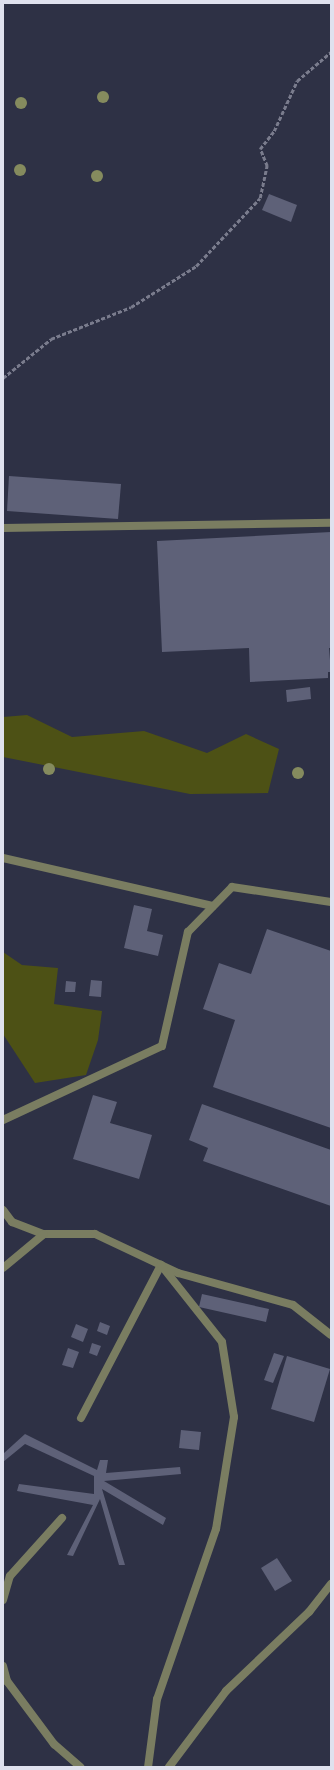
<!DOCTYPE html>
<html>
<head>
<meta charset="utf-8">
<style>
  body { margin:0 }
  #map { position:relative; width:334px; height:1770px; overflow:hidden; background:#2e3145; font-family:"Public Sans",sans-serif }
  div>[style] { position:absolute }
  .green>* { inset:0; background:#4d5115 }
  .building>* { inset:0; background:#5e6178 }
  .path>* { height:2.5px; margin-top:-1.25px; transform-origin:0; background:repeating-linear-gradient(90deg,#7a7c8d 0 4px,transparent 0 6px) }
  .service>* { height:8px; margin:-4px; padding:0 4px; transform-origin:4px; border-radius:4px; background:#7a7d61 }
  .trees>* { width:12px; height:12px; margin:-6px; border-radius:50%; background:#858b5e }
  span { translate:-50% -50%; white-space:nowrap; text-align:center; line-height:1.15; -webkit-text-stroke:4px #25273a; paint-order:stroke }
  .frame { position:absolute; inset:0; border:4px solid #dfe1ee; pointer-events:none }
</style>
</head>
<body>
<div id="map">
  <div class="green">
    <i style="clip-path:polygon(27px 715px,72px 737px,144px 731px,207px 753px,246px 734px,279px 749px,268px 793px,190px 794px,3px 757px,3px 717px)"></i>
    <i style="clip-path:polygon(3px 952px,22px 965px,58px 968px,54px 1004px,102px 1011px,98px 1040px,86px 1075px,35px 1083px,3px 1034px)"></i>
  </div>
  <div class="building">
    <i style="clip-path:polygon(269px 194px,297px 205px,291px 222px,262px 210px)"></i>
    <i style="clip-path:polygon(9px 476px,121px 484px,118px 519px,7px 511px)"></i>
    <i style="clip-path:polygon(331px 532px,331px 648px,329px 648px,331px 672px,328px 672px,328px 678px,250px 682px,249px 648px,162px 652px,157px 541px)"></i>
    <i style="clip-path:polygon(310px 687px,311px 699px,287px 702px,286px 690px)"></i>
    <i style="clip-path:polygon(134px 905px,152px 909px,147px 931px,163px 935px,158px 956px,124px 948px)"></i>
    <i style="clip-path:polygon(267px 929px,331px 951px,331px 1128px,213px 1087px,235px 1020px,203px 1009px,219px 963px,251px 974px)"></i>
    <i style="clip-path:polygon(91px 980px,102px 981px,101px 997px,89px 996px)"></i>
    <i style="clip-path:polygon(66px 981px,76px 982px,75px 992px,65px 992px)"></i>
    <i style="clip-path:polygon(93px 1095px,117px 1102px,110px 1123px,152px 1135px,139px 1179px,73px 1159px)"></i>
    <i style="clip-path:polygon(202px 1104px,331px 1150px,331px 1206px,203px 1161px,208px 1148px,189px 1140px)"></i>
    <i style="clip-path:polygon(202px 1294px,269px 1309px,266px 1322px,199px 1307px)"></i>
    <i style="clip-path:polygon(100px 1322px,110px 1326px,107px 1335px,97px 1331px)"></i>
    <i style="clip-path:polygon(76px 1324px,88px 1329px,83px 1342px,71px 1337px)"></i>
    <i style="clip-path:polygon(92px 1343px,101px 1346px,97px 1356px,89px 1353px)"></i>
    <i style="clip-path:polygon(68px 1348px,79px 1352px,73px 1368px,62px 1365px)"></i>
    <i style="clip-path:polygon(274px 1353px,284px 1356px,273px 1383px,264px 1380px)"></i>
    <i style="clip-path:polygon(287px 1356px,330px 1369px,314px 1422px,271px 1409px)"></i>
    <i style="clip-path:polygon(181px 1430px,201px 1432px,199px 1450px,179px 1448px)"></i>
    <i style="clip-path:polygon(25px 1434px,97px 1470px,100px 1460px,108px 1460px,106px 1473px,180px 1467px,181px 1474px,104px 1481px,166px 1518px,163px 1525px,102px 1489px,125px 1565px,119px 1565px,100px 1499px,73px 1556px,67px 1555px,93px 1505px,17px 1491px,19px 1484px,94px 1494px,94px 1476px,25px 1444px,3px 1462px,3px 1454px)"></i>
    <i style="clip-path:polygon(277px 1558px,292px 1581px,275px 1591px,261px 1568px)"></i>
  </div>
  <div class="path">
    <i style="left:3px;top:378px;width:62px;rotate:-39.1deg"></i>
    <i style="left:51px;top:339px;width:86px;rotate:-21.8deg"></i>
    <i style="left:131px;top:307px;width:77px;rotate:-32.2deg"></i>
    <i style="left:196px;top:266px;width:93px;rotate:-46.7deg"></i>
    <i style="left:260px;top:198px;width:33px;rotate:-78deg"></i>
    <i style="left:267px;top:166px;width:18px;rotate:-112deg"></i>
    <i style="left:260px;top:149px;width:23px;rotate:-52deg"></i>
    <i style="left:274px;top:131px;width:55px;rotate:-65.3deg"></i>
    <i style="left:297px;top:81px;width:45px;rotate:-40.5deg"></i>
  </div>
  <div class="service">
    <i style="left:3px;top:528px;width:328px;rotate:-0.9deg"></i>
    <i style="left:3px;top:858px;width:215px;rotate:12.9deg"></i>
    <i style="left:3px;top:1120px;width:175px;rotate:-25deg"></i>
    <i style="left:162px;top:1046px;width:117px;rotate:-77.2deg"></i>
    <i style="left:188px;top:932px;width:63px;rotate:-45.6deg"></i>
    <i style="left:232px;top:887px;width:100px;rotate:8.6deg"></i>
    <i style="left:3px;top:1210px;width:15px;rotate:53deg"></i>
    <i style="left:12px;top:1222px;width:34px;rotate:21deg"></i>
    <i style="left:44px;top:1234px;width:51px"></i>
    <i style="left:95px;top:1234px;width:92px;rotate:25.2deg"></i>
    <i style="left:178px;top:1273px;width:119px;rotate:15.5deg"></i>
    <i style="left:293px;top:1305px;width:48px;rotate:38.3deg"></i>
    <i style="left:3px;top:1268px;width:53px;rotate:-39.7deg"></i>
    <i style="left:81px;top:1418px;width:173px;rotate:-62.4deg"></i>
    <i style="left:161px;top:1265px;width:98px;rotate:51.6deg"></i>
    <i style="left:222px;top:1342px;width:76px;rotate:80.9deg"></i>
    <i style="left:234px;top:1417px;width:113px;rotate:99.1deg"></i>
    <i style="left:216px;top:1529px;width:180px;rotate:109.1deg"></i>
    <i style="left:157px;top:1699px;width:69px;rotate:97.5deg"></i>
    <i style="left:3px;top:1600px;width:25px;rotate:-74deg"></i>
    <i style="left:10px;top:1576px;width:78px;rotate:-48.1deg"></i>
    <i style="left:3px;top:1666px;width:16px;rotate:75deg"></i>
    <i style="left:7px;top:1681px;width:79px;rotate:53.3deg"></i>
    <i style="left:54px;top:1744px;width:35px;rotate:41deg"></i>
    <i style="left:169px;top:1767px;width:95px;rotate:-53.1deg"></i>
    <i style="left:226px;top:1691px;width:115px;rotate:-43.6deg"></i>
    <i style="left:309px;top:1612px;width:36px;rotate:-52deg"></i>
  </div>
  <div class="trees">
    <i style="left:103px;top:97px"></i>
    <i style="left:21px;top:103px"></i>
    <i style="left:20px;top:170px"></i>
    <i style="left:97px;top:176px"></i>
    <i style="left:49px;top:769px"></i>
    <i style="left:298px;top:773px"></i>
  </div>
  <div class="frame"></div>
</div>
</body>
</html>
